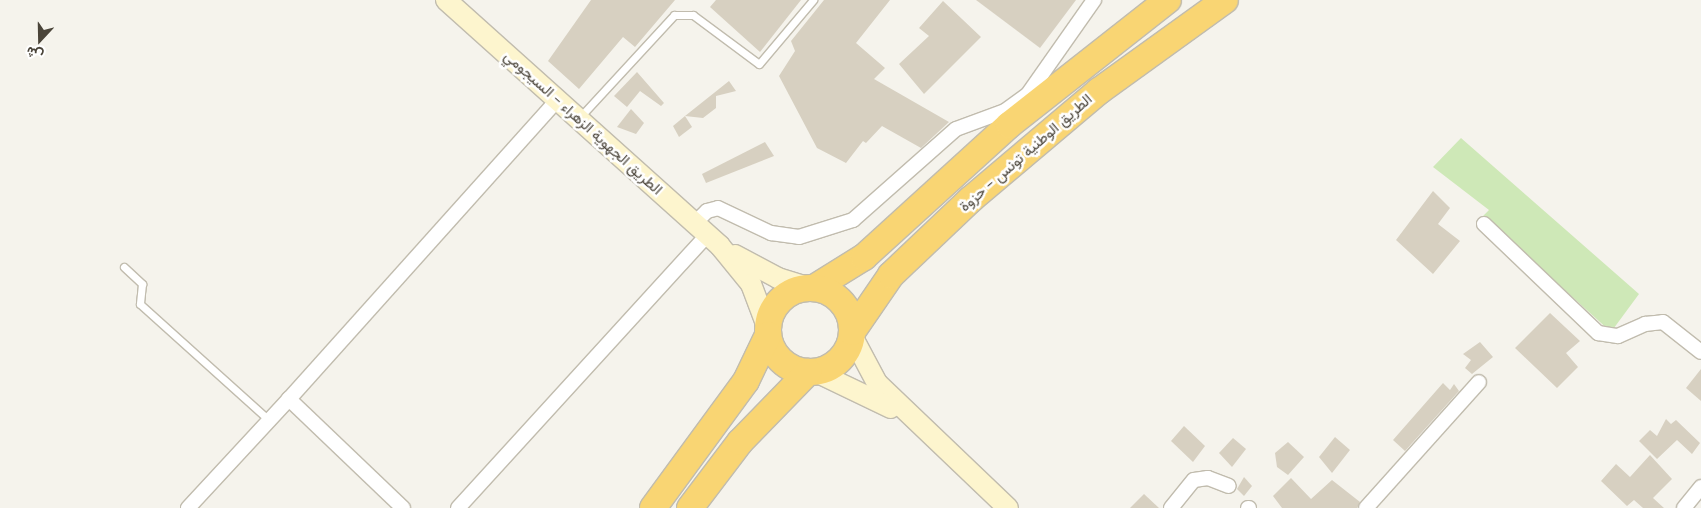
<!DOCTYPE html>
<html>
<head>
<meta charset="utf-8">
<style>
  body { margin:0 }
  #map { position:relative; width:1701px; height:508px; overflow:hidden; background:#f5f3ec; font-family:"DM Sans",Vazirmatn,sans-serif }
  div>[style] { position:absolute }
  .green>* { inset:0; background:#cee8b7 }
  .building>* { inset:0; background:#d7d0c1 }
  .roads { filter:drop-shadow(1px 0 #c1bcae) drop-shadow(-1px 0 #c1bcae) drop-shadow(0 1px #c1bcae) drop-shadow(0 -1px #c1bcae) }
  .lane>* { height:7px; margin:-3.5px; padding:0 3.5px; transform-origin:3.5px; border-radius:3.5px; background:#fff }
  .street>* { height:14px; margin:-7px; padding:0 7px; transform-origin:7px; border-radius:7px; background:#fff }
  .secondary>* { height:20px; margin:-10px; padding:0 10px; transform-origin:10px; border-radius:10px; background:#fdf5ce }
  .highway>* { height:26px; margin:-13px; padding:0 13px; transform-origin:13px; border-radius:13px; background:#f9d573 }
  .highway>.ring { margin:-13px; padding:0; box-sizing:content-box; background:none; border:26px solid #f9d573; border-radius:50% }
  span { translate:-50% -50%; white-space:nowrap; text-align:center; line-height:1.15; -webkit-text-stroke:5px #fff; paint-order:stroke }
  .street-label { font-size:15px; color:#4a4439 }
  .north { position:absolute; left:15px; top:15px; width:50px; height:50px; -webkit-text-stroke:4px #fff; paint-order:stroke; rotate:201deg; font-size:14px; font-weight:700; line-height:20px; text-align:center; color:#4a4439 }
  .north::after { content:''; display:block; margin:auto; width:18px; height:22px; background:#4a4439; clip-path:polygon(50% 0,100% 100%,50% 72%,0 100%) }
</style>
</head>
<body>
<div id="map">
  <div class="green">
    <i style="clip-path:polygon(1461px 138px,1639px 294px,1611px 332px,1483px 216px,1489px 210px,1433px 167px)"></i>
  </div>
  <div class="building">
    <i style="clip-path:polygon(591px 0,675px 0,635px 47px,623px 37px,579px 89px,548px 61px)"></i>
    <i style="clip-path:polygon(716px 0,801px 0,760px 52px,710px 7px)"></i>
    <i style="clip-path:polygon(824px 0,890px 0,856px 43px,885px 68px,874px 79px,949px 122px,921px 148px,882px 126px,866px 143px,863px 141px,846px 163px,817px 148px,779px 76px,795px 51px,791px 41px)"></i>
    <i style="clip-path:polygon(976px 0,1076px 0,1040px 48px)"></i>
    <i style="clip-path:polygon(943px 1px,981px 37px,924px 94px,899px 64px,929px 36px,919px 28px)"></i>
    <i style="clip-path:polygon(637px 72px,664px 103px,661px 106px,640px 91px,627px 107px,614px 96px)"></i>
    <i style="clip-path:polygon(729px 81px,736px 91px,716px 96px,716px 108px,703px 118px,685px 116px)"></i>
    <i style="clip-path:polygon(631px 109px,644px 123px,636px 134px,617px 127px)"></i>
    <i style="clip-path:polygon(685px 116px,692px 127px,679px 137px,673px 126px)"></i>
    <i style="clip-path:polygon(765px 142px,774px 156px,706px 183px,702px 174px)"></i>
    <i style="clip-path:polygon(1433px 191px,1450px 208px,1438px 224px,1460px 241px,1433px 274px,1396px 240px)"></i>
    <i style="clip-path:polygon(1550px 313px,1580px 341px,1566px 353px,1578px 367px,1557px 388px,1515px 348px)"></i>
    <i style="clip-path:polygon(1480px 342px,1493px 357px,1472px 374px,1465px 368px,1471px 360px,1463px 354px)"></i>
    <i style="clip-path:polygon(1701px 369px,1701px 401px,1686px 388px)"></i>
    <i style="clip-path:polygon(1443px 383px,1450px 390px,1454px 384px,1459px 391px,1405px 451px,1393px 440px)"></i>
    <i style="clip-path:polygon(1666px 419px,1671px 424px,1676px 420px,1700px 443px,1692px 454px,1677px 440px,1657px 459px,1639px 441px,1650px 430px,1657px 436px)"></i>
    <i style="clip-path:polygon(1184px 426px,1205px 446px,1193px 462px,1171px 441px)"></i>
    <i style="clip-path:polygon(1335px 437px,1350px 450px,1332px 473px,1319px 457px)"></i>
    <i style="clip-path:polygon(1233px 438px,1246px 449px,1232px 467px,1219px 453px)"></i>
    <i style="clip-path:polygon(1288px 442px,1304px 457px,1288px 475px,1277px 467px,1275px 453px)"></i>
    <i style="clip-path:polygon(1650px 455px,1672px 479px,1653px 498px,1664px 508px,1643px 508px,1634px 500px,1627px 506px,1601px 481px,1616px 464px,1630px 477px)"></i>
    <i style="clip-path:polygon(1244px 477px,1252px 486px,1244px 496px,1237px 489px)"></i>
    <i style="clip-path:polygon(1291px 478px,1311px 499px,1332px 480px,1360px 502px,1357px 508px,1282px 508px,1273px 496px)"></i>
    <i style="clip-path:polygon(1144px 494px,1159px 508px,1130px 508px)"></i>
  </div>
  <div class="roads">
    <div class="lane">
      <i style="left:580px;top:117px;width:139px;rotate:-47.3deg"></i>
      <i style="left:674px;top:15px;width:19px"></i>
      <i style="left:693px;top:15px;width:82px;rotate:36.6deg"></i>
      <i style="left:759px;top:64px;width:84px;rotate:-49.8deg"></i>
      <i style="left:124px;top:267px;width:25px;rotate:43deg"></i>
      <i style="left:142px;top:284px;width:20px;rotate:96deg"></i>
      <i style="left:140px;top:304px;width:173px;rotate:42deg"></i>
    </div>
    <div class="street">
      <i style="left:695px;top:223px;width:17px;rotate:-45deg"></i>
      <i style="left:707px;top:211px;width:11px;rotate:-15deg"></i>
      <i style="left:718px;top:208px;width:59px;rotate:25.3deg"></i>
      <i style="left:771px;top:233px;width:28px;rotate:8deg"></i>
      <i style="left:799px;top:237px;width:57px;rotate:-17.5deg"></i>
      <i style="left:853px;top:220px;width:137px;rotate:-41.5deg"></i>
      <i style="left:956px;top:129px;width:52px;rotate:-20.2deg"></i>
      <i style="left:1005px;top:111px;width:29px;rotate:-36deg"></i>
      <i style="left:1028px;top:94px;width:115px;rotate:-54.9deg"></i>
      <i style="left:1484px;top:224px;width:158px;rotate:43.7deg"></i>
      <i style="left:1598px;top:333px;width:20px;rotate:9deg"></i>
      <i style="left:1618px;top:336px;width:30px;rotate:-24deg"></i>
      <i style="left:1645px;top:324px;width:18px;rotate:-6deg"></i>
      <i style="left:1663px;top:322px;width:48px;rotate:38.3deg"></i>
      <i style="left:188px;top:508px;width:149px;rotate:-47.2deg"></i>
      <i style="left:403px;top:508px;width:158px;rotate:-136.3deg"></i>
      <i style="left:289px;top:399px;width:402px;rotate:-48.1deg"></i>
      <i style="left:458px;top:508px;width:371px;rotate:-47.6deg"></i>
      <i style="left:1171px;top:508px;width:36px;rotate:-51deg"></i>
      <i style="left:1194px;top:480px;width:14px;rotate:-8deg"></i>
      <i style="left:1208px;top:478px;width:22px;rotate:21deg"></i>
      <i style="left:1248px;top:508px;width:1px"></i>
      <i style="left:1366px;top:508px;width:169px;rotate:-48.1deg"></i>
      <i style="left:1684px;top:508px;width:27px;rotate:-51deg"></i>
    </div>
    <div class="secondary">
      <i style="left:446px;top:0;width:368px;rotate:41.9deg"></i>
      <i style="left:720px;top:246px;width:49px;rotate:50.8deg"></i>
      <i style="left:751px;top:284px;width:48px;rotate:69.3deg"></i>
      <i style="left:735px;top:255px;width:49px;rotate:28.1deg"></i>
      <i style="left:778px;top:278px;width:34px;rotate:17deg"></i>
      <i style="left:852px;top:336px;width:53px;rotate:62deg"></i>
      <i style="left:877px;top:383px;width:181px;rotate:43.7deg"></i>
      <i style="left:816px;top:372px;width:83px;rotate:25.6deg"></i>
    </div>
    <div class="highway">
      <i style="left:814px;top:288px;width:59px;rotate:-31.8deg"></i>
      <i style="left:864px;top:257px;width:196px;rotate:-42.3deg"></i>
      <i style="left:1009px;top:125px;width:202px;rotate:-38.2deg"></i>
      <i class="ring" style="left:768px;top:288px;width:58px;height:58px"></i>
      <i style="left:852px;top:332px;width:69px;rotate:-55.6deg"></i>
      <i style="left:891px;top:275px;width:109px;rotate:-43.5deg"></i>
      <i style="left:970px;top:200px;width:169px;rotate:-40.2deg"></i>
      <i style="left:1099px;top:91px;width:155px;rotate:-35.8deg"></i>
      <i style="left:653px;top:508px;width:157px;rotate:-53.8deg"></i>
      <i style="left:746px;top:381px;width:51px;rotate:-64.4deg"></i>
      <i style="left:690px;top:508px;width:83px;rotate:-52.9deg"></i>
      <i style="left:740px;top:442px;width:98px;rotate:-45.8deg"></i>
    </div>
  </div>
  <div class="street-label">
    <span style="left:583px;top:123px;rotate:42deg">الطريق الجهوية الزهراء - السيجومي</span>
    <span style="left:1026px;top:153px;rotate:-41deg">الطريق الوطنية تونس - حزوة</span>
  </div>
  <div class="north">ش</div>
</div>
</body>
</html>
